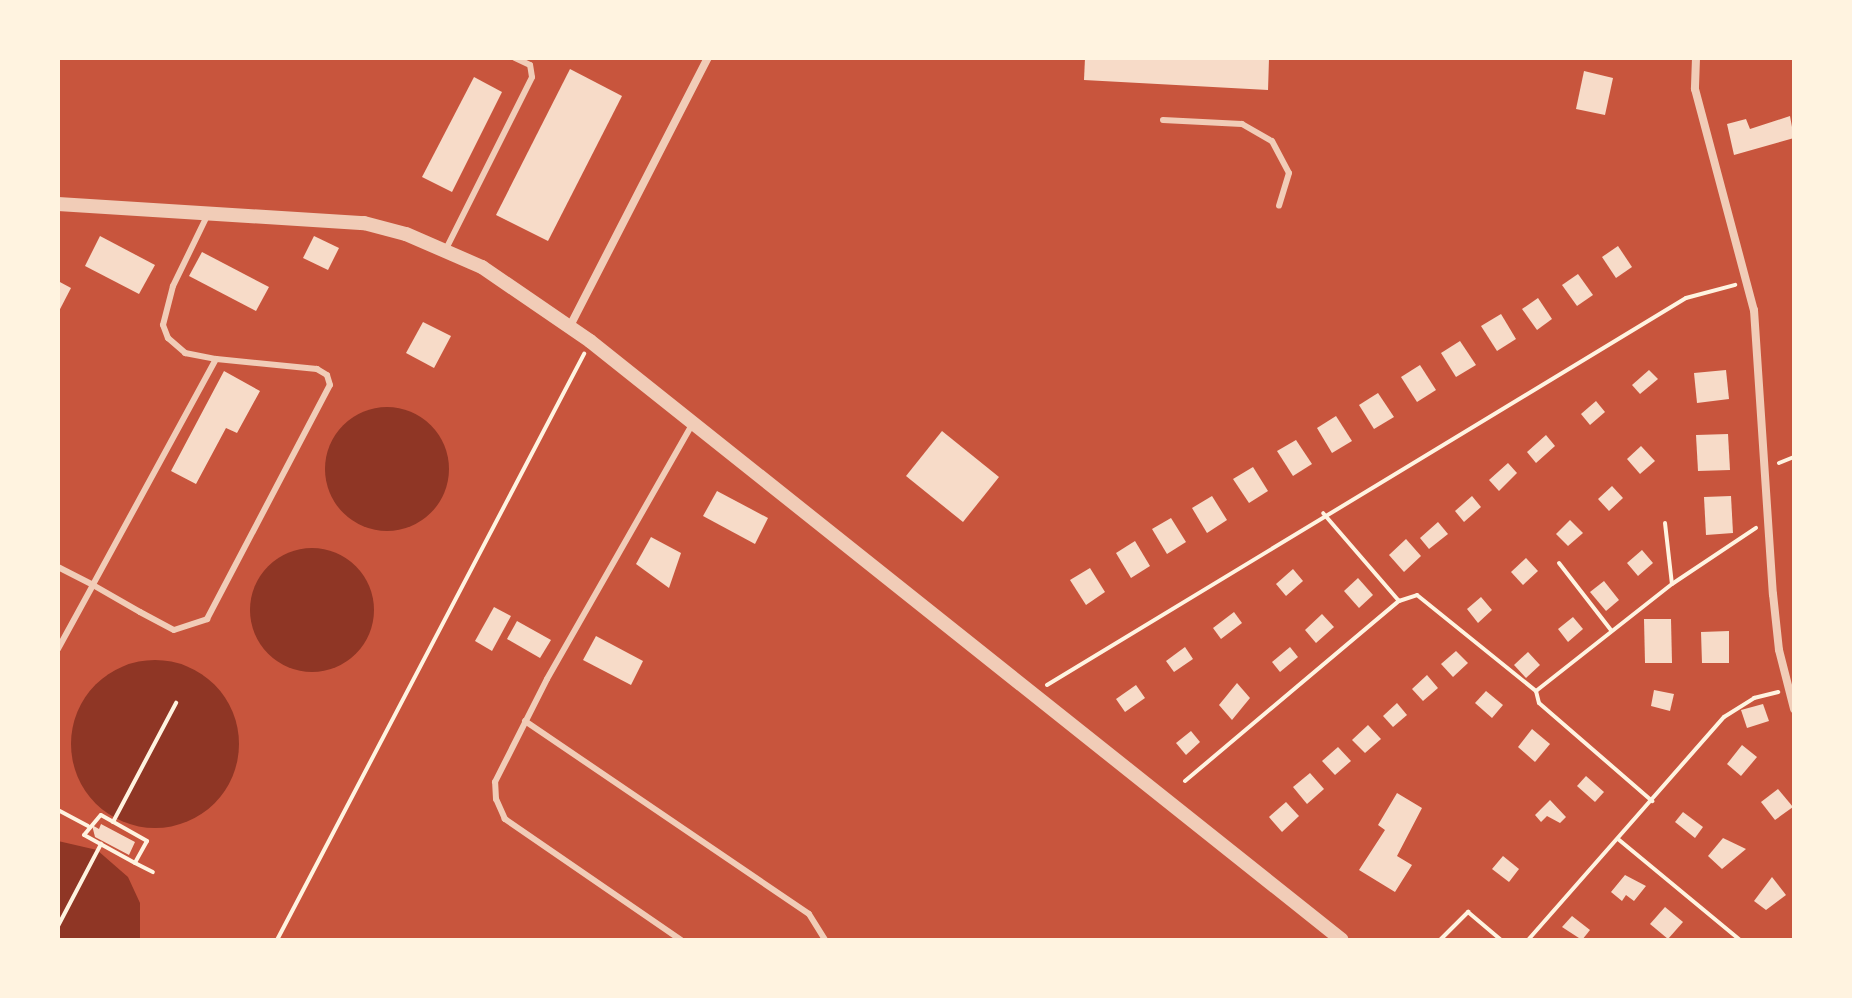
<!DOCTYPE html>
<html>
<head>
<meta charset="utf-8">
<style>
  body { margin:0 }
  #map { position:relative; width:1852px; height:998px; overflow:hidden; background:#c8553d; font-family:Lora,serif }
  div>[style] { position:absolute }
  .water>* { inset:0; background:#8f3625 }
  .round { border-radius:50% }
  .building>* { inset:0; background:#f7dbc8 }
  .path>* { height:4px; margin:-2px; padding:0 2px; transform-origin:2px; border-radius:2px; background:#fff3e0 }
  .service>* { height:6px; margin:-3px; padding:0 3px; transform-origin:3px; border-radius:3px; background:#f1ccb7 }
  .minor>* { height:8px; margin:-4px; padding:0 4px; transform-origin:4px; border-radius:4px; background:#f1ccb7 }
  .tertiary>* { height:14px; margin:-7px; padding:0 7px; transform-origin:7px; border-radius:7px; background:#f1ccb7 }
  span { translate:-50% -50%; white-space:nowrap; text-align:center; line-height:1.15; -webkit-text-stroke:6px #fff3e0; paint-order:stroke }
  .frame { position:absolute; inset:0; border:60px solid #fff3e0; pointer-events:none }
</style>
</head>
<body>
<div id="map">
  <div class="water">
    <i class="round" style="left:325px;top:407px;width:124px;height:124px"></i>
    <i class="round" style="left:250px;top:548px;width:124px;height:124px"></i>
    <i class="round" style="left:71px;top:660px;width:168px;height:168px"></i>
    <i style="clip-path:polygon(58px 841px,97px 850px,128px 877px,140px 903px,140px 940px,58px 940px)"></i>
  </div>
  <div class="building">
    <i style="clip-path:polygon(1085px 58px,1269px 58px,1268px 90px,1084px 80px)"></i>
    <i style="clip-path:polygon(570px 69px,622px 96px,548px 241px,496px 215px)"></i>
    <i style="clip-path:polygon(1584px 71px,1613px 78px,1605px 115px,1576px 109px)"></i>
    <i style="clip-path:polygon(474px 77px,502px 92px,452px 192px,422px 177px)"></i>
    <i style="clip-path:polygon(1790px 116px,1794px 138px,1734px 155px,1727px 124px,1746px 119px,1750px 129px)"></i>
    <i style="clip-path:polygon(100px 236px,155px 265px,139px 294px,85px 266px)"></i>
    <i style="clip-path:polygon(314px 236px,339px 248px,328px 270px,303px 258px)"></i>
    <i style="clip-path:polygon(1618px 246px,1632px 267px,1616px 278px,1602px 257px)"></i>
    <i style="clip-path:polygon(202px 252px,269px 287px,256px 311px,189px 276px)"></i>
    <i style="clip-path:polygon(1578px 274px,1593px 295px,1577px 306px,1562px 285px)"></i>
    <i style="clip-path:polygon(58px 281px,71px 288px,58px 313px)"></i>
    <i style="clip-path:polygon(1538px 298px,1552px 319px,1537px 330px,1522px 309px)"></i>
    <i style="clip-path:polygon(1501px 314px,1516px 339px,1497px 351px,1481px 326px)"></i>
    <i style="clip-path:polygon(423px 322px,451px 336px,434px 368px,406px 353px)"></i>
    <i style="clip-path:polygon(1460px 341px,1476px 365px,1456px 377px,1441px 353px)"></i>
    <i style="clip-path:polygon(1420px 365px,1436px 390px,1417px 402px,1401px 377px)"></i>
    <i style="clip-path:polygon(1649px 370px,1658px 379px,1640px 394px,1632px 385px)"></i>
    <i style="clip-path:polygon(1726px 370px,1729px 399px,1697px 403px,1694px 373px)"></i>
    <i style="clip-path:polygon(224px 371px,260px 391px,237px 433px,226px 428px,196px 484px,171px 471px)"></i>
    <i style="clip-path:polygon(1378px 393px,1394px 417px,1374px 429px,1359px 405px)"></i>
    <i style="clip-path:polygon(1596px 401px,1605px 412px,1590px 425px,1581px 414px)"></i>
    <i style="clip-path:polygon(1336px 416px,1352px 441px,1332px 453px,1317px 428px)"></i>
    <i style="clip-path:polygon(942px 431px,999px 477px,963px 522px,906px 476px)"></i>
    <i style="clip-path:polygon(1728px 434px,1730px 470px,1698px 471px,1696px 435px)"></i>
    <i style="clip-path:polygon(1546px 435px,1555px 446px,1536px 463px,1527px 452px)"></i>
    <i style="clip-path:polygon(1296px 440px,1312px 464px,1293px 476px,1277px 451px)"></i>
    <i style="clip-path:polygon(1641px 446px,1655px 461px,1640px 474px,1627px 459px)"></i>
    <i style="clip-path:polygon(1508px 463px,1517px 473px,1499px 491px,1489px 480px)"></i>
    <i style="clip-path:polygon(1253px 467px,1268px 491px,1249px 503px,1233px 479px)"></i>
    <i style="clip-path:polygon(1612px 486px,1623px 498px,1609px 511px,1598px 499px)"></i>
    <i style="clip-path:polygon(717px 491px,768px 518px,755px 544px,703px 516px)"></i>
    <i style="clip-path:polygon(1212px 496px,1227px 520px,1207px 533px,1192px 508px)"></i>
    <i style="clip-path:polygon(1472px 496px,1481px 507px,1464px 522px,1455px 511px)"></i>
    <i style="clip-path:polygon(1731px 496px,1733px 533px,1706px 535px,1704px 497px)"></i>
    <i style="clip-path:polygon(1171px 518px,1186px 542px,1167px 554px,1152px 529px)"></i>
    <i style="clip-path:polygon(1570px 520px,1583px 533px,1568px 546px,1556px 534px)"></i>
    <i style="clip-path:polygon(1438px 522px,1448px 534px,1429px 549px,1420px 538px)"></i>
    <i style="clip-path:polygon(651px 537px,681px 553px,669px 588px,636px 564px)"></i>
    <i style="clip-path:polygon(1406px 539px,1421px 556px,1404px 572px,1389px 555px)"></i>
    <i style="clip-path:polygon(1135px 541px,1150px 566px,1131px 578px,1116px 553px)"></i>
    <i style="clip-path:polygon(1642px 550px,1653px 563px,1638px 576px,1627px 563px)"></i>
    <i style="clip-path:polygon(1526px 558px,1538px 571px,1523px 585px,1511px 572px)"></i>
    <i style="clip-path:polygon(1090px 568px,1105px 592px,1086px 605px,1070px 580px)"></i>
    <i style="clip-path:polygon(1293px 569px,1303px 581px,1286px 596px,1276px 584px)"></i>
    <i style="clip-path:polygon(1358px 578px,1373px 595px,1359px 608px,1344px 591px)"></i>
    <i style="clip-path:polygon(1604px 581px,1619px 600px,1606px 611px,1590px 592px)"></i>
    <i style="clip-path:polygon(1481px 597px,1492px 610px,1478px 623px,1467px 609px)"></i>
    <i style="clip-path:polygon(494px 607px,511px 616px,492px 651px,475px 641px)"></i>
    <i style="clip-path:polygon(1234px 612px,1242px 623px,1221px 639px,1213px 628px)"></i>
    <i style="clip-path:polygon(1322px 614px,1334px 627px,1316px 643px,1305px 630px)"></i>
    <i style="clip-path:polygon(1573px 617px,1583px 629px,1568px 642px,1558px 629px)"></i>
    <i style="clip-path:polygon(1644px 619px,1671px 619px,1672px 663px,1645px 663px)"></i>
    <i style="clip-path:polygon(517px 621px,551px 640px,540px 658px,507px 639px)"></i>
    <i style="clip-path:polygon(1729px 631px,1729px 663px,1702px 663px,1701px 632px)"></i>
    <i style="clip-path:polygon(596px 636px,643px 661px,631px 685px,583px 660px)"></i>
    <i style="clip-path:polygon(1185px 647px,1193px 659px,1174px 672px,1166px 661px)"></i>
    <i style="clip-path:polygon(1290px 647px,1298px 657px,1280px 672px,1272px 662px)"></i>
    <i style="clip-path:polygon(1456px 651px,1468px 663px,1453px 677px,1441px 664px)"></i>
    <i style="clip-path:polygon(1528px 652px,1540px 665px,1526px 678px,1514px 665px)"></i>
    <i style="clip-path:polygon(1427px 675px,1438px 688px,1423px 701px,1412px 689px)"></i>
    <i style="clip-path:polygon(1237px 683px,1250px 698px,1232px 720px,1219px 705px)"></i>
    <i style="clip-path:polygon(1136px 685px,1145px 698px,1125px 712px,1116px 699px)"></i>
    <i style="clip-path:polygon(1654px 690px,1674px 694px,1670px 711px,1651px 706px)"></i>
    <i style="clip-path:polygon(1486px 691px,1503px 705px,1492px 718px,1475px 703px)"></i>
    <i style="clip-path:polygon(1397px 703px,1407px 715px,1393px 727px,1383px 716px)"></i>
    <i style="clip-path:polygon(1763px 704px,1769px 721px,1747px 728px,1741px 710px)"></i>
    <i style="clip-path:polygon(1368px 725px,1381px 739px,1365px 753px,1352px 740px)"></i>
    <i style="clip-path:polygon(1532px 729px,1550px 744px,1535px 762px,1518px 747px)"></i>
    <i style="clip-path:polygon(1191px 731px,1200px 742px,1186px 755px,1176px 743px)"></i>
    <i style="clip-path:polygon(1742px 745px,1757px 757px,1741px 776px,1727px 764px)"></i>
    <i style="clip-path:polygon(1338px 747px,1351px 761px,1335px 775px,1322px 761px)"></i>
    <i style="clip-path:polygon(1310px 773px,1324px 789px,1307px 804px,1293px 787px)"></i>
    <i style="clip-path:polygon(1586px 776px,1604px 792px,1595px 802px,1577px 786px)"></i>
    <i style="clip-path:polygon(1778px 789px,1793px 807px,1775px 820px,1761px 802px)"></i>
    <i style="clip-path:polygon(1397px 793px,1422px 808px,1397px 856px,1412px 865px,1395px 892px,1359px 870px,1385px 830px,1378px 825px)"></i>
    <i style="clip-path:polygon(1550px 800px,1566px 817px,1560px 823px,1547px 816px,1541px 822px,1535px 815px)"></i>
    <i style="clip-path:polygon(1286px 802px,1299px 816px,1282px 832px,1269px 817px)"></i>
    <i style="clip-path:polygon(1683px 812px,1703px 827px,1695px 838px,1675px 822px)"></i>
    <i style="clip-path:polygon(101px 824px,135px 842px,129px 855px,95px 837px,92px 825px,99px 829px)"></i>
    <i style="clip-path:polygon(1723px 838px,1746px 849px,1722px 869px,1708px 856px)"></i>
    <i style="clip-path:polygon(1503px 856px,1519px 869px,1509px 882px,1492px 869px)"></i>
    <i style="clip-path:polygon(1625px 875px,1646px 886px,1634px 901px,1626px 895px,1622px 901px,1611px 892px)"></i>
    <i style="clip-path:polygon(1772px 877px,1786px 895px,1766px 910px,1754px 901px)"></i>
    <i style="clip-path:polygon(1665px 907px,1683px 922px,1668px 939px,1650px 924px)"></i>
    <i style="clip-path:polygon(1572px 916px,1590px 930px,1582px 940px,1562px 927px)"></i>
  </div>
  <div class="path">
    <i style="left:1779px;top:463px;width:16px;rotate:-22deg"></i>
    <i style="left:1665px;top:523px;width:61px;rotate:83.5deg"></i>
    <i style="left:1559px;top:563px;width:85px;rotate:52.2deg"></i>
    <i style="left:1399px;top:601px;width:19px;rotate:-18deg"></i>
    <i style="left:1417px;top:595px;width:153px;rotate:38.9deg"></i>
    <i style="left:1536px;top:691px;width:12px;rotate:76deg"></i>
    <i style="left:1539px;top:703px;width:150px;rotate:40.9deg"></i>
    <i style="left:1047px;top:685px;width:747px;rotate:-31.2deg"></i>
    <i style="left:1686px;top:298px;width:51px;rotate:-14.9deg"></i>
    <i style="left:1536px;top:691px;width:173px;rotate:-38.2deg"></i>
    <i style="left:1672px;top:584px;width:101px;rotate:-33.7deg"></i>
    <i style="left:1185px;top:781px;width:280px;rotate:-40.1deg"></i>
    <i style="left:1399px;top:601px;width:116px;rotate:-130.8deg"></i>
    <i style="left:58px;top:810px;width:34px;rotate:28deg"></i>
    <i style="left:101px;top:815px;width:53px;rotate:29.5deg"></i>
    <i style="left:147px;top:841px;width:25px;rotate:119deg"></i>
    <i style="left:135px;top:863px;width:58px;rotate:-151.2deg"></i>
    <i style="left:84px;top:835px;width:26px;rotate:-50deg"></i>
    <i style="left:113px;top:822px;width:135px;rotate:-62.1deg"></i>
    <i style="left:1618px;top:839px;width:158px;rotate:39.6deg"></i>
    <i style="left:135px;top:863px;width:20px;rotate:27deg"></i>
    <i style="left:58px;top:926px;width:93px;rotate:-62.3deg"></i>
    <i style="left:277px;top:940px;width:662px;rotate:-62.35deg"></i>
    <i style="left:1440px;top:940px;width:40px;rotate:-45deg"></i>
    <i style="left:1468px;top:912px;width:43px;rotate:40.3deg"></i>
    <i style="left:1528px;top:940px;width:297px;rotate:-48.7deg"></i>
    <i style="left:1724px;top:717px;width:36px;rotate:-32deg"></i>
    <i style="left:1754px;top:698px;width:25px;rotate:-14deg"></i>
  </div>
  <div class="service">
    <i style="left:1163px;top:120px;width:79px;rotate:2.9deg"></i>
    <i style="left:1242px;top:124px;width:34px;rotate:30deg"></i>
    <i style="left:1272px;top:141px;width:36px;rotate:62deg"></i>
    <i style="left:1289px;top:173px;width:34px;rotate:107deg"></i>
    <i style="left:207px;top:216px;width:78px;rotate:115.9deg"></i>
    <i style="left:173px;top:286px;width:40px;rotate:104.4deg"></i>
    <i style="left:163px;top:325px;width:14px;rotate:69deg"></i>
    <i style="left:168px;top:338px;width:23px;rotate:41deg"></i>
    <i style="left:185px;top:353px;width:32px;rotate:11deg"></i>
    <i style="left:446px;top:249px;width:192px;rotate:-63.4deg"></i>
    <i style="left:532px;top:77px;width:12px;rotate:-99deg"></i>
    <i style="left:530px;top:65px;width:17px;rotate:-155deg"></i>
    <i style="left:58px;top:567px;width:39px;rotate:27deg"></i>
    <i style="left:93px;top:585px;width:54px;rotate:29.9deg"></i>
    <i style="left:140px;top:612px;width:38px;rotate:28deg"></i>
    <i style="left:174px;top:630px;width:35px;rotate:-18deg"></i>
    <i style="left:207px;top:619px;width:264px;rotate:-62.3deg"></i>
    <i style="left:330px;top:385px;width:10px;rotate:-107deg"></i>
    <i style="left:327px;top:375px;width:12px;rotate:-149deg"></i>
    <i style="left:317px;top:369px;width:101px;rotate:-174.3deg"></i>
    <i style="left:216px;top:359px;width:257px;rotate:118.6deg"></i>
    <i style="left:93px;top:585px;width:73px;rotate:118.7deg"></i>
    <i style="left:525px;top:721px;width:343px;rotate:34.2deg"></i>
    <i style="left:809px;top:914px;width:31px;rotate:58deg"></i>
    <i style="left:681px;top:940px;width:214px;rotate:-145.5deg"></i>
    <i style="left:505px;top:819px;width:22px;rotate:-114deg"></i>
    <i style="left:496px;top:799px;width:17px;rotate:-93deg"></i>
    <i style="left:495px;top:782px;width:115px;rotate:-63.2deg"></i>
    <i style="left:547px;top:679px;width:292px;rotate:-60.3deg"></i>
  </div>
  <div class="minor">
    <i style="left:1696px;top:58px;width:31px;rotate:92deg"></i>
    <i style="left:1695px;top:89px;width:229px;rotate:75.1deg"></i>
    <i style="left:1754px;top:310px;width:285px;rotate:86.2deg"></i>
    <i style="left:1773px;top:594px;width:56px;rotate:83.9deg"></i>
    <i style="left:1779px;top:650px;width:61px;rotate:75.7deg"></i>
    <i style="left:570px;top:326px;width:301px;rotate:-62.8deg"></i>
  </div>
  <div class="tertiary">
    <i style="left:58px;top:204px;width:307px;rotate:3.6deg"></i>
    <i style="left:364px;top:223px;width:43px;rotate:14.7deg"></i>
    <i style="left:406px;top:234px;width:83px;rotate:23.5deg"></i>
    <i style="left:482px;top:267px;width:131px;rotate:34.4deg"></i>
    <i style="left:590px;top:341px;width:961px;rotate:38.54deg"></i>
  </div>
  <div class="frame"></div>
</div>
</body>
</html>
